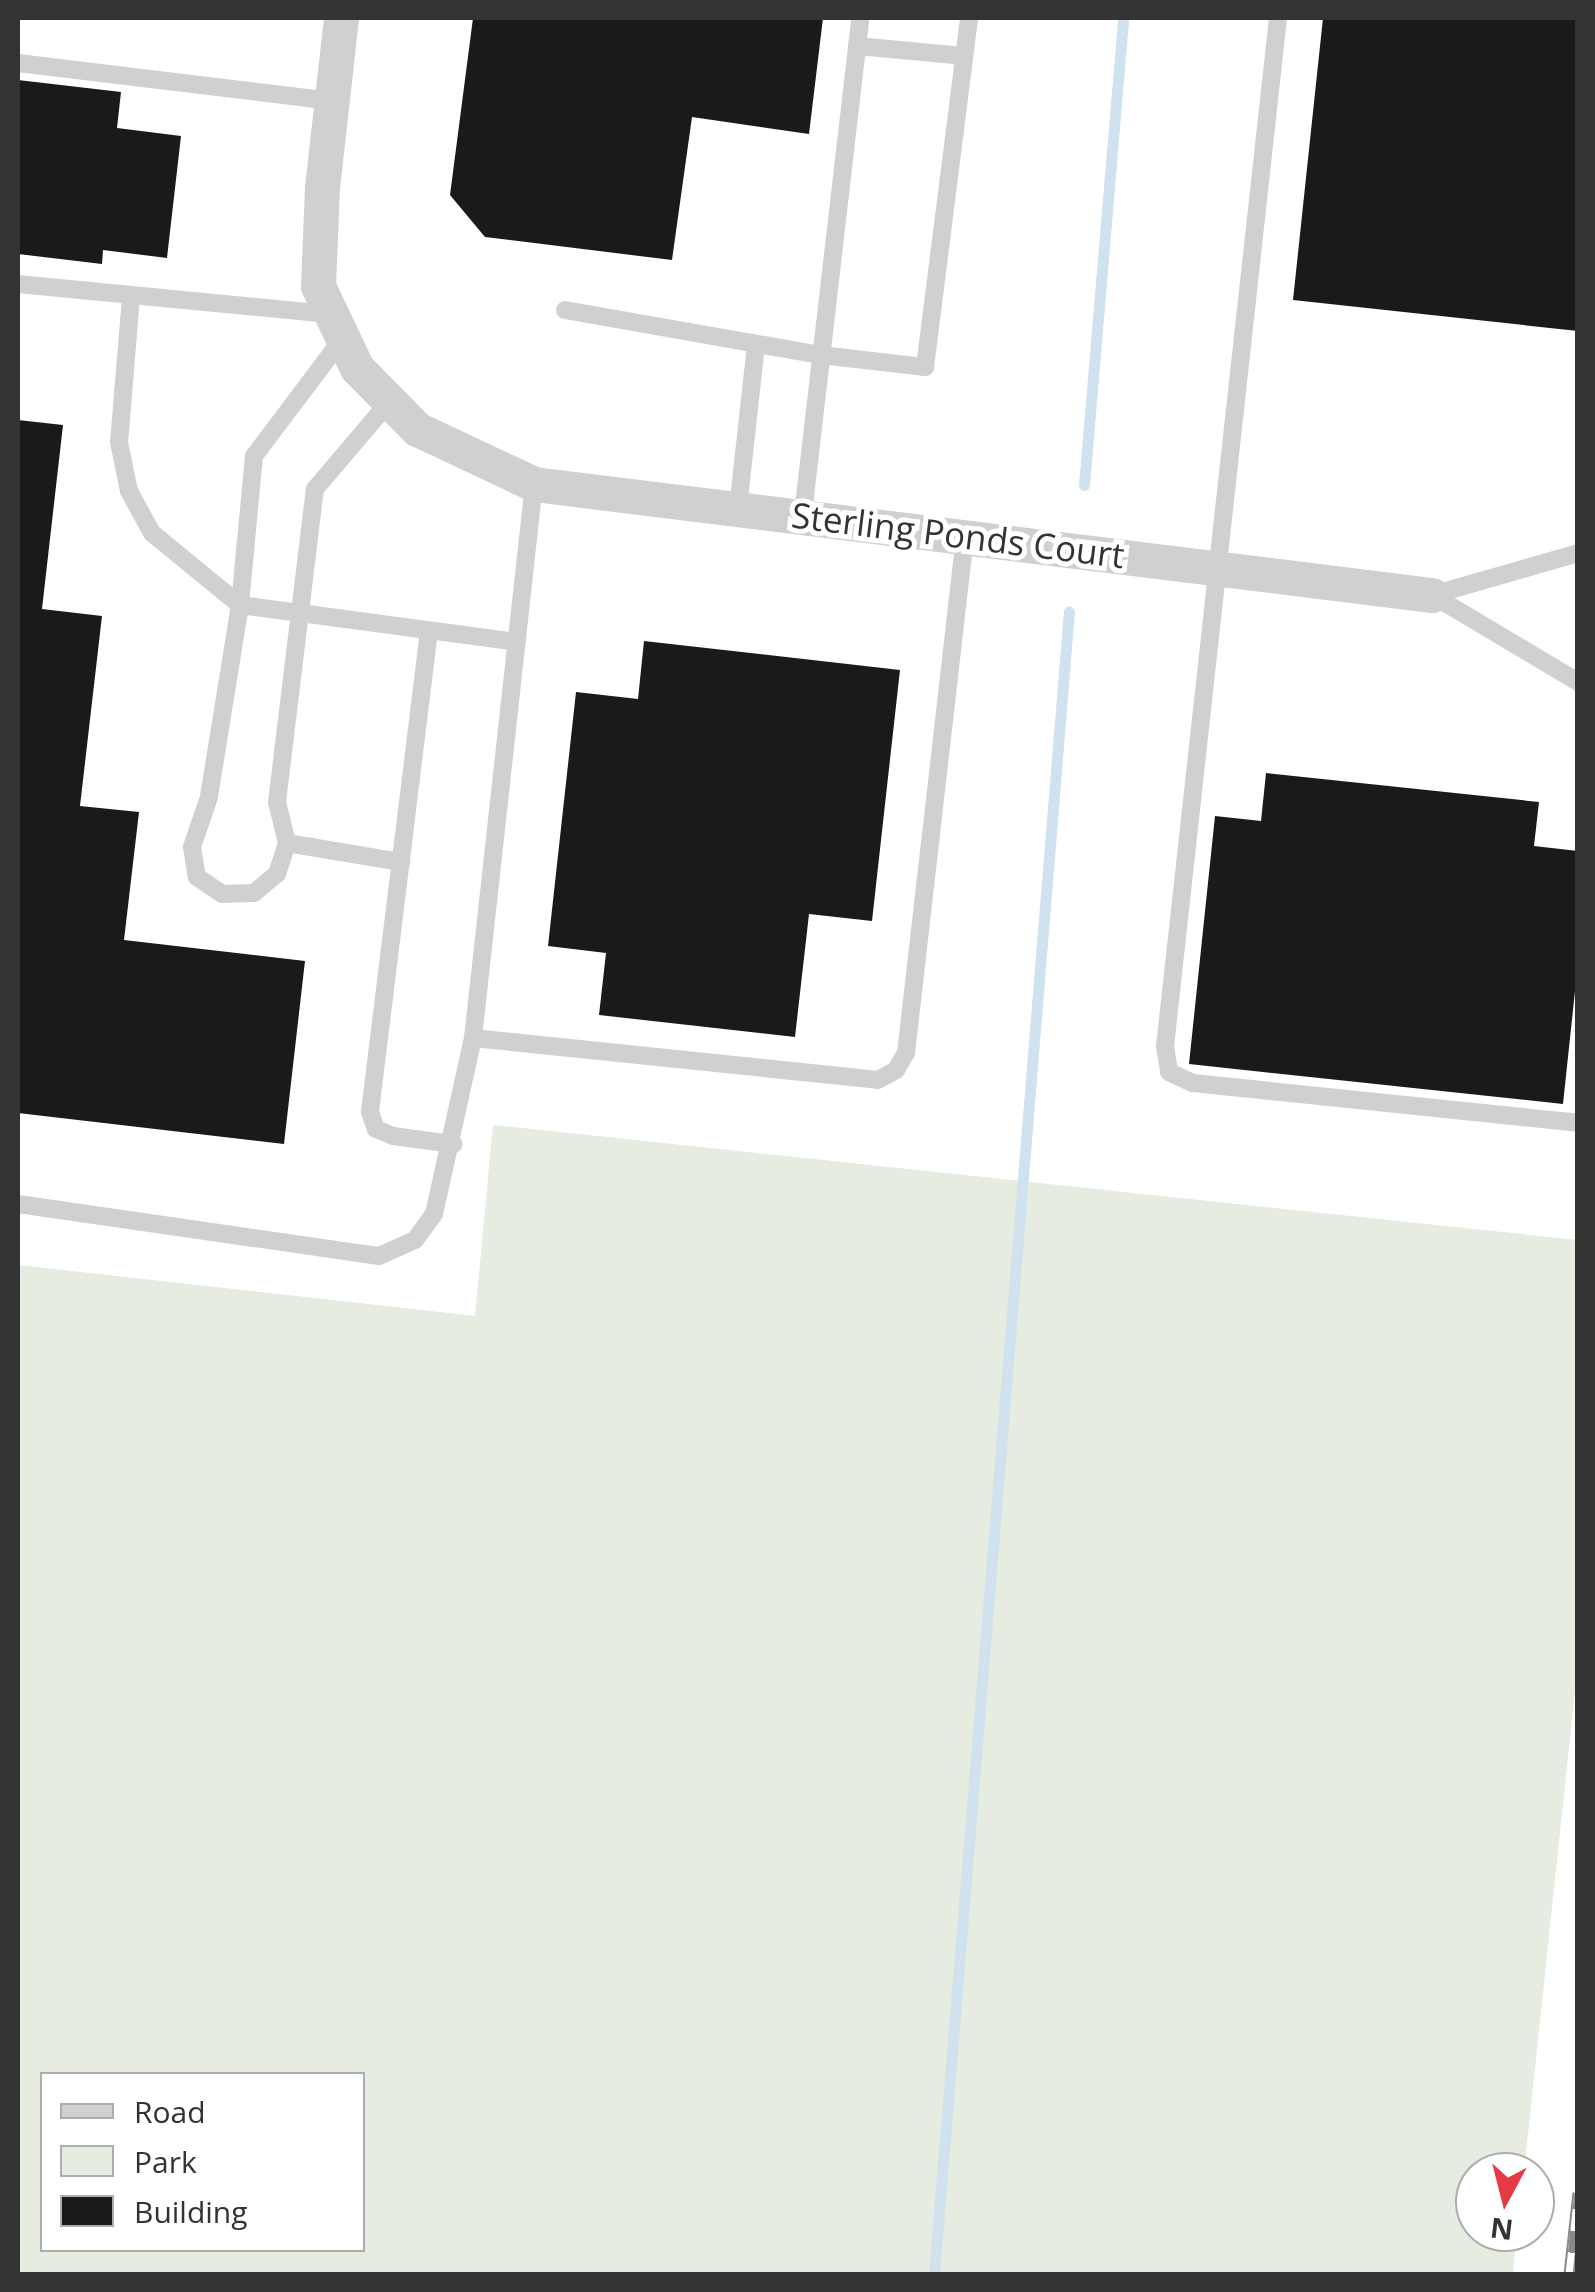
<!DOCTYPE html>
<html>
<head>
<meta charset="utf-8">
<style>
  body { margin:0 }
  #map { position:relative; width:1595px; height:2292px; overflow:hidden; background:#fff; font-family:"Open Sans",sans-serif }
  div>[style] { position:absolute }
  .green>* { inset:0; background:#e6ecdf }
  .stream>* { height:11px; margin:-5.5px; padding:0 5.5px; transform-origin:5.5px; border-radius:5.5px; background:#cfe2ee }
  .building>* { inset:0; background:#1a1a1a }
  .service>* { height:18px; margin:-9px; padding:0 9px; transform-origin:9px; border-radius:9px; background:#d0d0d0 }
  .minor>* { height:35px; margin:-17.5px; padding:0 17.5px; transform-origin:17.5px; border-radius:17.5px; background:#d0d0d0 }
  .rail>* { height:11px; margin-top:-5.5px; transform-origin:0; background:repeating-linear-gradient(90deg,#fff 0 22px,#888 0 44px); box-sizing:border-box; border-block:2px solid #888 }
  span { translate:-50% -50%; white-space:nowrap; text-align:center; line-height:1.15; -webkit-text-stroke:10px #fff; paint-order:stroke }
  .street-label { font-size:35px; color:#333 }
  .frame { position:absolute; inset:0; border:20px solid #333; pointer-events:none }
  .legend { position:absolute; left:40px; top:2072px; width:325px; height:180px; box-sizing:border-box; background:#fff; border:2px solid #adadad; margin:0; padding:12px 18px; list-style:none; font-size:30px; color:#333 }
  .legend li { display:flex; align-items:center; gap:20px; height:50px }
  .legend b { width:50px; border:2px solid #adadad }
  .north { position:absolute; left:1455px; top:2152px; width:100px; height:100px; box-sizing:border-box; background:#fff; border:2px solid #adadad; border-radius:50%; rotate:187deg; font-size:28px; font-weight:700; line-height:40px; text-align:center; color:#333 }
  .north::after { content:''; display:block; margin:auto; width:35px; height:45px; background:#e63946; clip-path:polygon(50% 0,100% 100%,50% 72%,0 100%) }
</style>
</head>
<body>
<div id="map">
  <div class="green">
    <i style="clip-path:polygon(evenodd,493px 1125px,1577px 1240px,1577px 1672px,1524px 2172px,1475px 2172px,1475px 2232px,1517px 2232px,1513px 2274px,18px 2274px,18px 1265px,475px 1316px,493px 1125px,42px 2074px,362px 2074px,362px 2250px,42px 2250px,42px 2074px)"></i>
  </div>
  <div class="stream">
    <i style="left:1084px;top:485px;width:469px;rotate:-85.2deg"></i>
    <i style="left:934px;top:2274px;width:1668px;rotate:-85.36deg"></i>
  </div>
  <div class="building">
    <i style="clip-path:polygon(473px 18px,823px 18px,809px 134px,692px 117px,672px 260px,485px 237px,450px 195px)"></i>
    <i style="clip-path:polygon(1323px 18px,1578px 18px,1578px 331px,1293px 300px)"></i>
    <i style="clip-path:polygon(18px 80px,121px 92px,117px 128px,181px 136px,167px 258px,103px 250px,102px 264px,18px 254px)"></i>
    <i style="clip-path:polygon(18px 420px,63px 425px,42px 609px,102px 616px,80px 806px,139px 812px,124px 940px,305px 961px,284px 1144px,18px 1113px)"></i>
    <i style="clip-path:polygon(644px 641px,900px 670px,872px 921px,809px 914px,795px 1037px,599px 1015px,606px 953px,548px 946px,576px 692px,638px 699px)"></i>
    <i style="clip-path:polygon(1266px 773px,1539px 802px,1534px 846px,1578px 851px,1578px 963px,1563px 1104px,1189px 1064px,1215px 816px,1261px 821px)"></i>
  </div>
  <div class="service">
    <i style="left:1278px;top:18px;width:1034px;rotate:96.27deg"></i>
    <i style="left:1165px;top:1046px;width:26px;rotate:81deg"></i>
    <i style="left:1169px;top:1072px;width:26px;rotate:25deg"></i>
    <i style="left:1193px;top:1083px;width:387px;rotate:5.9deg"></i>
    <i style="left:857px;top:46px;width:107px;rotate:5.3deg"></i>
    <i style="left:18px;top:63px;width:316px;rotate:6.9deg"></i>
    <i style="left:18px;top:284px;width:314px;rotate:5.5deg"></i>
    <i style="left:131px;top:297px;width:145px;rotate:94.7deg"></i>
    <i style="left:119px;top:442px;width:50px;rotate:78.5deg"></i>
    <i style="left:129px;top:491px;width:48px;rotate:61.3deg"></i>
    <i style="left:152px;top:533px;width:114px;rotate:39.3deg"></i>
    <i style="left:240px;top:605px;width:279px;rotate:7.6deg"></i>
    <i style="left:565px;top:310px;width:260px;rotate:10deg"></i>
    <i style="left:821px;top:355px;width:105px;rotate:6.6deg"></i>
    <i style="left:925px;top:367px;width:352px;rotate:-82.8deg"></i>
    <i style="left:343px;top:338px;width:148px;rotate:127deg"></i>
    <i style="left:254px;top:456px;width:150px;rotate:95.4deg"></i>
    <i style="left:240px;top:605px;width:194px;rotate:99.2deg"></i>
    <i style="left:209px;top:797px;width:53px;rotate:108.8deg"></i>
    <i style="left:192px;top:847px;width:30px;rotate:81deg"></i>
    <i style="left:197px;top:877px;width:30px;rotate:34deg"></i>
    <i style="left:222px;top:894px;width:32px;rotate:-2deg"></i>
    <i style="left:254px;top:893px;width:30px;rotate:-40deg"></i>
    <i style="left:277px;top:874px;width:33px;rotate:-72deg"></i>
    <i style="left:287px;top:843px;width:42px;rotate:-103.7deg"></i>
    <i style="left:277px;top:802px;width:315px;rotate:-83.1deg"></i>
    <i style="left:315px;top:489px;width:116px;rotate:-49.6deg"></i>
    <i style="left:738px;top:508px;width:165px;rotate:-83.7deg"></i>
    <i style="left:803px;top:514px;width:499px;rotate:-83.4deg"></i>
    <i style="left:1432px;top:595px;width:170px;rotate:30.8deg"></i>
    <i style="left:1432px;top:595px;width:152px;rotate:-16deg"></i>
    <i style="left:429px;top:631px;width:485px;rotate:97deg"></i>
    <i style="left:370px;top:1112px;width:18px;rotate:71deg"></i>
    <i style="left:376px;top:1129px;width:18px;rotate:22deg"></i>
    <i style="left:393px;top:1136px;width:61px;rotate:7.6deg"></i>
    <i style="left:287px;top:843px;width:116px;rotate:9.5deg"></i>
    <i style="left:473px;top:1038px;width:407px;rotate:5.9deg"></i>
    <i style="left:878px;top:1080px;width:21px;rotate:-29deg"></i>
    <i style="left:896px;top:1070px;width:20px;rotate:-60deg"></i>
    <i style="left:906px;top:1053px;width:519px;rotate:-83.48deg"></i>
    <i style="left:18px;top:1204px;width:365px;rotate:8.2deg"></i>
    <i style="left:379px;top:1256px;width:39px;rotate:-24deg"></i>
    <i style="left:415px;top:1240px;width:32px;rotate:-54deg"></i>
    <i style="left:434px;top:1214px;width:180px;rotate:-77.5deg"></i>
    <i style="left:473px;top:1038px;width:557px;rotate:-83.72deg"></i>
  </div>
  <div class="minor">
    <i style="left:341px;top:18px;width:170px;rotate:96.4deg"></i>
    <i style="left:322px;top:187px;width:99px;rotate:92.3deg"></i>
    <i style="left:318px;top:286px;width:91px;rotate:64.6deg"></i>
    <i style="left:357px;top:368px;width:86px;rotate:45.5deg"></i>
    <i style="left:417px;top:429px;width:129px;rotate:25.2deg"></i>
    <i style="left:534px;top:484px;width:905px;rotate:7.05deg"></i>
  </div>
  <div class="rail">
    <i style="left:1569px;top:2274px;width:82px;rotate:-83.7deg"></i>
  </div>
  <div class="street-label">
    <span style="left:958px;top:535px;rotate:7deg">Sterling Ponds Court</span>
  </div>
  <div class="frame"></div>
  <ul class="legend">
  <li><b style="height:12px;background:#d0d0d0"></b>Road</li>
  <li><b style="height:28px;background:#e6ecdf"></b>Park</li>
  <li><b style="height:28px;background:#1a1a1a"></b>Building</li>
  </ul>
  <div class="north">N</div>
</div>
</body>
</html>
